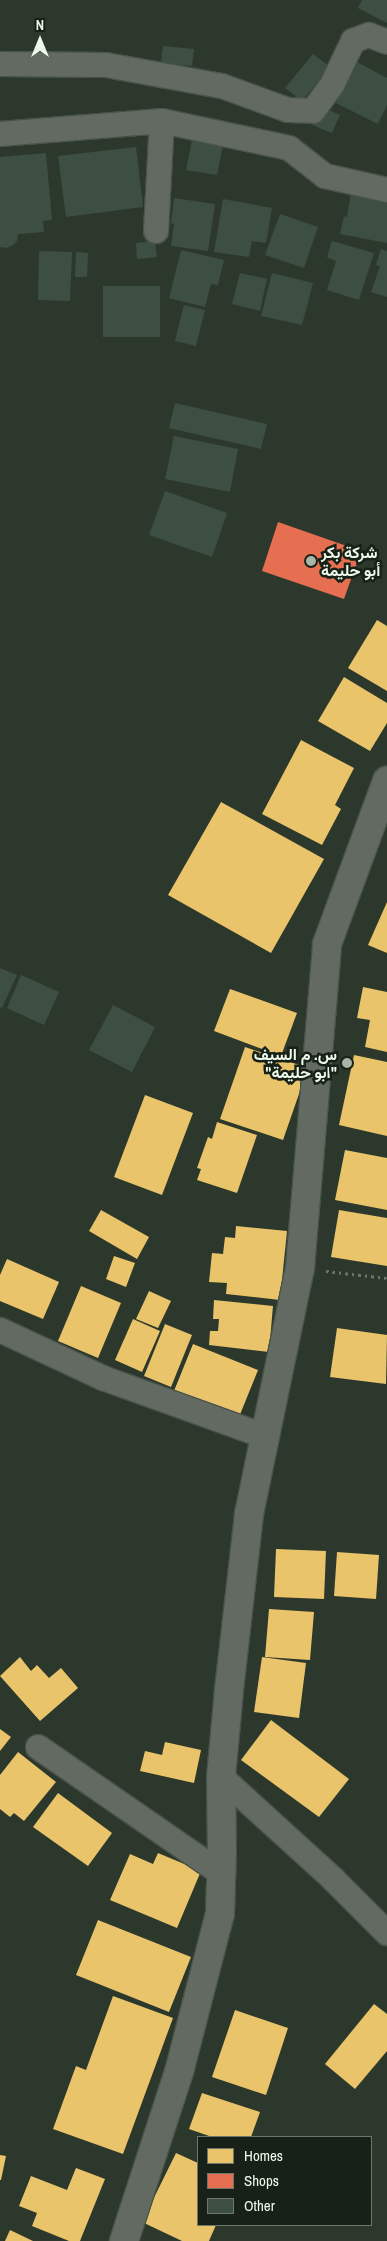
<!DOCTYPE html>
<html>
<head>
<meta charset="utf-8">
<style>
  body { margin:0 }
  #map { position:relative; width:387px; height:2241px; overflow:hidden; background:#2d382c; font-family:"Archivo Narrow",Vazirmatn,sans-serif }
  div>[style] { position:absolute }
  .homes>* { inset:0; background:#e9c46a }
  .shops>* { inset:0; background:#e76f51 }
  .building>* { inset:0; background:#3d4e43 }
  .path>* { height:3px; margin-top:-1.5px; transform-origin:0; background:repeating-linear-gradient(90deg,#6d746c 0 2.5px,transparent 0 6.5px) }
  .roads { filter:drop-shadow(1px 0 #495349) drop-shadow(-1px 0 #495349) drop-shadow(0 1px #495349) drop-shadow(0 -1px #495349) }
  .minor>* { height:24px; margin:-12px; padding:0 12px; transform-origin:12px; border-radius:12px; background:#626a61 }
  .tertiary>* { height:28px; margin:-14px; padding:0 14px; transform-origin:14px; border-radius:14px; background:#626a61 }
  .dots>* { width:14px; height:14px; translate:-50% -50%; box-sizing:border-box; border:2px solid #182117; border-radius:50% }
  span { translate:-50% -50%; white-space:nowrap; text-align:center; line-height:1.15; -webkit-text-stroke:5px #182117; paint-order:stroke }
  .poi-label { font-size:16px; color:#ecf9eb; font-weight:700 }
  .left { translate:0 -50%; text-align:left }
  .right { translate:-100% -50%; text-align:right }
  .legend { position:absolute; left:197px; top:2136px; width:175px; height:90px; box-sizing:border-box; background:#182117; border:1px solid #6d776c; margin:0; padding:6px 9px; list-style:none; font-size:15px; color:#ecf9eb }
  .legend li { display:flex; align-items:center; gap:10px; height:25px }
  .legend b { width:25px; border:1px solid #6d776c }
  .north { position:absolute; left:15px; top:15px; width:50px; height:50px; -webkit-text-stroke:4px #182117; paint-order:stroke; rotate:0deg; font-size:14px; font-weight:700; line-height:20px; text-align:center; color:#ecf9eb }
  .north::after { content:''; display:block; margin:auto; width:18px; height:22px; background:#ecf9eb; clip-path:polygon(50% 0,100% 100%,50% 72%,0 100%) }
</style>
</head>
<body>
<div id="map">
  <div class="homes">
    <i style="clip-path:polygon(377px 620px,387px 626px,387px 691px,348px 668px)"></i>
    <i style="clip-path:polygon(344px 677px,387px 703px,387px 723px,370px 751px,318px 721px)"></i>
    <i style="clip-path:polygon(301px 740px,354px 768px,335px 805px,341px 809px,322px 845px,262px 814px)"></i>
    <i style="clip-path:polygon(221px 802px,324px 859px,271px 953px,168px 895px)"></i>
    <i style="clip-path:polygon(387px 902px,387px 953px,368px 945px)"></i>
    <i style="clip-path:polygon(363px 987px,387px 992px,387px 1052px,365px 1047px,370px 1020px,357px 1018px)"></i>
    <i style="clip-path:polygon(230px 989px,297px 1013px,281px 1056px,214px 1031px)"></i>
    <i style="clip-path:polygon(245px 1047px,308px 1068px,283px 1140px,220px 1119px)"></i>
    <i style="clip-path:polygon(354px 1055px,387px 1062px,387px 1136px,339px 1125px)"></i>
    <i style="clip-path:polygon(145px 1095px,193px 1113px,162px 1195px,114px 1177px)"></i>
    <i style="clip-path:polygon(217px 1122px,257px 1135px,237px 1193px,197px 1180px,201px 1169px,197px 1168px,208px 1137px,212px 1139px)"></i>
    <i style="clip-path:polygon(345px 1150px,387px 1158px,387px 1210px,335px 1200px)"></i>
    <i style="clip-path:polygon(101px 1210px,149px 1237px,137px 1259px,89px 1231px)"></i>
    <i style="clip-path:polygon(339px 1210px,387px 1218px,387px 1266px,331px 1257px)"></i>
    <i style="clip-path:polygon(236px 1226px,287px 1231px,280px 1300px,226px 1294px,227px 1283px,209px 1282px,212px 1253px,223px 1254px,225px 1237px,235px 1238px)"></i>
    <i style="clip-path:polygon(114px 1256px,135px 1263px,126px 1287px,106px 1279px)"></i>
    <i style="clip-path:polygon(7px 1259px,59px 1282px,43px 1319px,0 1301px,0 1275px)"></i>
    <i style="clip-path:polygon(81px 1286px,121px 1303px,98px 1358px,58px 1341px)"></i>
    <i style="clip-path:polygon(149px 1291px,171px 1301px,158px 1328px,136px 1319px)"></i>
    <i style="clip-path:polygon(214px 1300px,273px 1306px,269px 1352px,209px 1345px,210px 1331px,218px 1331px,219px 1319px,213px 1319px)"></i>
    <i style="clip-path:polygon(133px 1319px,160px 1331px,142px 1372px,115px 1360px)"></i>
    <i style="clip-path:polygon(165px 1324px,192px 1335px,171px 1387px,144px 1376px)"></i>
    <i style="clip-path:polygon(337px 1328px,387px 1335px,386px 1384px,330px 1377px)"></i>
    <i style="clip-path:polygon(193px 1344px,258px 1370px,239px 1417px,174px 1391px)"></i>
    <i style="clip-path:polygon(276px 1549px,326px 1551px,324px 1599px,274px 1597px)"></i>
    <i style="clip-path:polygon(337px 1552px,379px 1555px,376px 1599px,334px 1596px)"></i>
    <i style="clip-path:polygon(269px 1609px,314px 1612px,310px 1660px,265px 1657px)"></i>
    <i style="clip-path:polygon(20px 1657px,31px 1671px,37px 1665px,49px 1678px,61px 1668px,78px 1688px,40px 1721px,0 1676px)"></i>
    <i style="clip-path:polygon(262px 1657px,306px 1663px,299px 1718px,254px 1712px)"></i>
    <i style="clip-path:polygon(271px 1720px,349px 1779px,319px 1817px,241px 1760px)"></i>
    <i style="clip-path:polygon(0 1729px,11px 1737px,0 1751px)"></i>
    <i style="clip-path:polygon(165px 1742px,201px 1750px,194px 1783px,140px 1771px,145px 1751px,162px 1755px)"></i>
    <i style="clip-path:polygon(18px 1752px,56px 1782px,24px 1821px,14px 1813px,10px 1817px,0 1809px,0 1775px)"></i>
    <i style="clip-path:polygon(58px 1793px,112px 1833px,88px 1866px,33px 1827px)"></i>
    <i style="clip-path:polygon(158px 1853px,201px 1871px,177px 1928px,110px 1900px,130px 1854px,153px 1864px)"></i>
    <i style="clip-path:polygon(98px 1920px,191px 1957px,169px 2012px,76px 1975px)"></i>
    <i style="clip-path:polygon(113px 1996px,173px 2018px,123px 2154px,53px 2129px,76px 2066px,86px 2070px)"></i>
    <i style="clip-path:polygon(374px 2004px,387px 2014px,387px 2051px,355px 2089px,325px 2064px)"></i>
    <i style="clip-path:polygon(235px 2010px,288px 2028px,266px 2095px,212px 2077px)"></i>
    <i style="clip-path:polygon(202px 2093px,260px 2112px,251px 2137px,212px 2137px,189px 2129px)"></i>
    <i style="clip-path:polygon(176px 2153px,198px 2163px,198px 2225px,216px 2225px,209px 2241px,182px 2241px,142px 2222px)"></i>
    <i style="clip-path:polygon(0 2155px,6px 2156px,1px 2180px,0 2180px)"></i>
    <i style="clip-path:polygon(76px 2168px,105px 2179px,80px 2241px,69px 2241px,32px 2226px,37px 2213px,19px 2206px,31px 2176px,67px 2190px)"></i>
    <i style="clip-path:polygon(10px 2230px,33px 2241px,5px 2241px)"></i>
  </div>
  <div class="shops">
    <i style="clip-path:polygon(278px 522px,361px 551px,344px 599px,262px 571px)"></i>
  </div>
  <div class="building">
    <i style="clip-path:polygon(362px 0,387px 0,387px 23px,358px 8px)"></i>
    <i style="clip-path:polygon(163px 46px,194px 49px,192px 66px,161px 63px)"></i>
    <i style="clip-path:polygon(313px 54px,330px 67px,302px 101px,285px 88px)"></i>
    <i style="clip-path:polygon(357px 62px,387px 78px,387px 105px,378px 124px,336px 103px)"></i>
    <i style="clip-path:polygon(320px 106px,340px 115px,332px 133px,312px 125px)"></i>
    <i style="clip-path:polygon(193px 135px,224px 140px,217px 175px,186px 170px)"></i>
    <i style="clip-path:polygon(136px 147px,143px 207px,66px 217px,58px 156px)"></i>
    <i style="clip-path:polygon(46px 153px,52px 220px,43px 221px,44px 232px,18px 234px,17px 241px,13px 245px,6px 248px,0 247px,0 157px)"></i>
    <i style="clip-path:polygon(351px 193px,387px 200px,387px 243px,340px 234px,344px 216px,347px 217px)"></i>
    <i style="clip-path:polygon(174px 198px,215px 204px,208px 251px,171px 246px,174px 224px,171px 223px)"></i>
    <i style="clip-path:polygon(223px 199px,272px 208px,266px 243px,252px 241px,249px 257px,214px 252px)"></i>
    <i style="clip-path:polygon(280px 214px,318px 227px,304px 268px,265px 255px)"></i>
    <i style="clip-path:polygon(155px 241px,157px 257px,137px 259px,136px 243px)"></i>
    <i style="clip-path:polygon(332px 241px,374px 253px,359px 300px,327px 290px,336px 261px,327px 257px)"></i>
    <i style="clip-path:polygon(381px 249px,387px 251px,387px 297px,371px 292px,380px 266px,376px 265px)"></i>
    <i style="clip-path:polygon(181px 250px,224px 260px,218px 285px,211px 284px,205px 307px,169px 298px)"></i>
    <i style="clip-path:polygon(39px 251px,72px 252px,70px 301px,38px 300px)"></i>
    <i style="clip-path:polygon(76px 252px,88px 253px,87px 277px,75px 277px)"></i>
    <i style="clip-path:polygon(240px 273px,267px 279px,260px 311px,232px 304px)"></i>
    <i style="clip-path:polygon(272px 273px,313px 283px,302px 325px,261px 316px)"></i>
    <i style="clip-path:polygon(103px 286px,160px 286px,160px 337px,103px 337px)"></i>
    <i style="clip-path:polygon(184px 305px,205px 310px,196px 346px,175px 341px)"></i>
    <i style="clip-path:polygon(175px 403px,267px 424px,261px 449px,169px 428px)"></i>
    <i style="clip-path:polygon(174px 436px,238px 449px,230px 492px,165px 479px)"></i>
    <i style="clip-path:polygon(165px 491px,227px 513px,212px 557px,149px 535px)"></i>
    <i style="clip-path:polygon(0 968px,17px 975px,2px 1008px,0 1007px)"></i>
    <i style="clip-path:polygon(21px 975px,59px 992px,44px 1025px,7px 1008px)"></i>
    <i style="clip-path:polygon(113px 1005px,155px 1027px,132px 1072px,89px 1050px)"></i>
  </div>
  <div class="path">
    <i style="left:326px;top:1271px;width:61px;rotate:6.5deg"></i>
  </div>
  <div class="roads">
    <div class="minor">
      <i style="left:0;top:64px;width:106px;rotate:0.5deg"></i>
      <i style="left:106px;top:65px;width:118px;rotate:10.3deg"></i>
      <i style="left:222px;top:86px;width:70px;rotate:20deg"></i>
      <i style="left:288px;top:110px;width:25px;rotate:2deg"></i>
      <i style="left:313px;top:111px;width:34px;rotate:-54deg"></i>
      <i style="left:333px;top:83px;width:47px;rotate:-64.5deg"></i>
      <i style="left:353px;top:41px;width:17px;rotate:-21deg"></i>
      <i style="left:369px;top:35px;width:19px;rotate:21deg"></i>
      <i style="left:0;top:134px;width:163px;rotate:-4.6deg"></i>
      <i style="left:162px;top:121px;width:130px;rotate:12deg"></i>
      <i style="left:289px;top:148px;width:46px;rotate:37.9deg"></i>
      <i style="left:325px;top:176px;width:64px;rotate:12.7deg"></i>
      <i style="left:156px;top:231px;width:110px;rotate:-86.9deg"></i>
      <i style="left:0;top:1330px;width:114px;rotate:25deg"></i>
      <i style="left:103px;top:1378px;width:174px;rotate:19.8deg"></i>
      <i style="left:38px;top:1747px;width:224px;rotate:34.6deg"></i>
      <i style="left:221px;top:1777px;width:153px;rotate:42.3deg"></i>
      <i style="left:334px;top:1880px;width:75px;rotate:45deg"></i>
    </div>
    <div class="tertiary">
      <i style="left:124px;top:2241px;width:178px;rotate:-72deg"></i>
      <i style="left:179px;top:2072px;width:163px;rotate:-75.5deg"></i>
      <i style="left:220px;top:1914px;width:63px;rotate:-88.2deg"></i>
      <i style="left:222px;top:1851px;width:74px;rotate:-90.8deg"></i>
      <i style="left:221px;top:1777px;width:87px;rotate:-84.7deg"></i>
      <i style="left:229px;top:1690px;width:177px;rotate:-83.5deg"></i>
      <i style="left:249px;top:1514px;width:251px;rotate:-78.3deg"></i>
      <i style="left:300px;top:1268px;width:325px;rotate:-85.2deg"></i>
      <i style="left:327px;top:944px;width:174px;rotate:-69.8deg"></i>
    </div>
  </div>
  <div class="dots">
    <i style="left:311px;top:561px;background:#a9b5a8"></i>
    <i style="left:347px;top:1063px;background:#a9b5a8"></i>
  </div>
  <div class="poi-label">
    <span class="left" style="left:321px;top:561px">شركة بكر<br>أبو حليمة</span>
    <span class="right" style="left:337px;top:1063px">س. م السيف<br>"ابو حليمة"</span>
  </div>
  <ul class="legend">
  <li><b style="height:14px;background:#e9c46a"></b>Homes</li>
  <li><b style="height:14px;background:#e76f51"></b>Shops</li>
  <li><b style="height:14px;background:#3d4e43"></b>Other</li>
  </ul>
  <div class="north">N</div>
</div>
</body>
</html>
